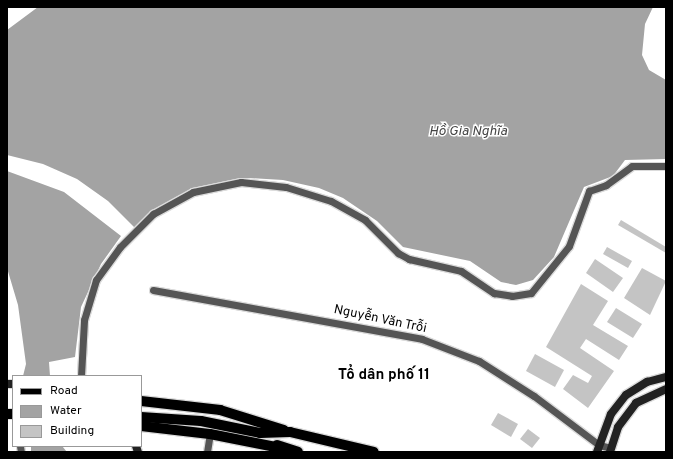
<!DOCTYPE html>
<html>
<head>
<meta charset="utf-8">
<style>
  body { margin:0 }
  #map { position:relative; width:673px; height:459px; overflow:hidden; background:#fff; font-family:Overpass,sans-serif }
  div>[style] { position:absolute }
  .water>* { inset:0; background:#a3a3a3 }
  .building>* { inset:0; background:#c4c4c4 }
  .roads { filter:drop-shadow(1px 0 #dbdbdb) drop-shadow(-1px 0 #dbdbdb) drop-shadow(0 1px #dbdbdb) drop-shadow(0 -1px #dbdbdb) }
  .street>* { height:7px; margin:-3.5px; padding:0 3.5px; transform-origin:3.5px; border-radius:3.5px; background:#555 }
  .secondary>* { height:8px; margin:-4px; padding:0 4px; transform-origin:4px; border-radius:4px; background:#222 }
  .primary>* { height:10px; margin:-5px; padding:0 5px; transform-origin:5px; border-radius:5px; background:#000 }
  span { translate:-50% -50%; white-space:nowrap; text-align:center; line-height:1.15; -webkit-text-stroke:3px #fff; paint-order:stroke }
  .street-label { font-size:13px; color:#000 }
  .water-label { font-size:14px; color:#444; font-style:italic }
  .quarter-label { font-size:15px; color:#000; font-weight:700 }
  .frame { position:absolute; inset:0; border:8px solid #000; pointer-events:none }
  .legend { position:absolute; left:12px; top:375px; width:130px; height:72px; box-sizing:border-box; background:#fff; border:1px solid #999; margin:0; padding:5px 7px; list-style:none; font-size:12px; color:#000 }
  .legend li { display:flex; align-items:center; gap:8px; height:20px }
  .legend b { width:20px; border:1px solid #999 }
</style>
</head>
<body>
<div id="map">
  <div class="water">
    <i style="clip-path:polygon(38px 7px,653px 7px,645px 24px,642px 55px,649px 70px,666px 80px,666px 159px,625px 160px,613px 176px,584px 187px,554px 257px,533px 280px,516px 285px,501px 282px,470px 261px,403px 247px,377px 221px,343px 198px,319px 188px,283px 180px,248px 178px,211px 185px,188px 194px,136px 229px,108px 201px,77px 179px,43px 164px,7px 155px,7px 30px)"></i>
    <i style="clip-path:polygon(7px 171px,64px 192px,121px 236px,101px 264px,81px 307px,75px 357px,49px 362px,50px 376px,23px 376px,26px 364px,18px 305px,7px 268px)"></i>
    <i style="clip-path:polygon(31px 446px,62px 446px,67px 452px,31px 452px)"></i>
  </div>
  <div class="building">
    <i style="clip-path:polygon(621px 220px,666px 247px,666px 253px,618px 225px)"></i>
    <i style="clip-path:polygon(607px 247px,632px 261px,628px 268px,603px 254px)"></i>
    <i style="clip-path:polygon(595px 259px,623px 278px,613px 292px,586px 273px)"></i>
    <i style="clip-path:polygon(642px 268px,666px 281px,650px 315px,624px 298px)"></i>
    <i style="clip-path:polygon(581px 284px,608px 301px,593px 325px,628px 346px,619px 360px,586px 339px,580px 348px,614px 371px,588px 408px,563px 389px,573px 375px,588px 383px,592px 376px,546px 347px)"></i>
    <i style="clip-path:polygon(616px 308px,642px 324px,633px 338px,607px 322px)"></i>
    <i style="clip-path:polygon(535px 354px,564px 370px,555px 387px,526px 371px)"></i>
    <i style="clip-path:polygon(498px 413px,518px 424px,511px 437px,491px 425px)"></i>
    <i style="clip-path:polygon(528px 429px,540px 438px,532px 448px,520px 439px)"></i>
  </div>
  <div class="roads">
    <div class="street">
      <i style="left:153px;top:290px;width:273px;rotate:10.3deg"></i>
      <i style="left:422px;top:339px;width:61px;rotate:21.1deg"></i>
      <i style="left:479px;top:361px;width:65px;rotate:32.5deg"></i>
      <i style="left:534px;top:396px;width:81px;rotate:37deg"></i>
      <i style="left:599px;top:445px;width:12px;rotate:14deg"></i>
      <i style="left:81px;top:376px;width:56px;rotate:-86.9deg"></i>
      <i style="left:84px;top:320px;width:42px;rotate:-73.3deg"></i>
      <i style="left:96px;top:280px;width:41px;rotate:-54deg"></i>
      <i style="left:120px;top:247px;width:47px;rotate:-45deg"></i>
      <i style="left:153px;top:214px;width:46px;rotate:-28.8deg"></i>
      <i style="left:193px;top:192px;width:49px;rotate:-11.8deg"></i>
      <i style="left:241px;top:182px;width:45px;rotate:6.3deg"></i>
      <i style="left:286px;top:187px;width:47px;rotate:17.3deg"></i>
      <i style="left:331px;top:201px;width:39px;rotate:29deg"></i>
      <i style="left:365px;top:220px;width:47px;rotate:45deg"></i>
      <i style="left:398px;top:253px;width:13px;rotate:29deg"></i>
      <i style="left:409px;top:259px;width:53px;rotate:13deg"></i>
      <i style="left:461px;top:271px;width:40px;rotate:34deg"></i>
      <i style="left:494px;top:293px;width:18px;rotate:9deg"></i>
      <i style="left:512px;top:296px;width:19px;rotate:-9deg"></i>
      <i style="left:531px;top:293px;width:60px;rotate:-51deg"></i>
      <i style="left:569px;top:246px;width:59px;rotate:-70deg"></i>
      <i style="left:589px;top:191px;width:18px;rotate:-19deg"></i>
      <i style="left:606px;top:185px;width:32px;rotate:-36deg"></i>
      <i style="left:632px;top:166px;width:34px"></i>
      <i style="left:20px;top:446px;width:6px;rotate:81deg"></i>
      <i style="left:207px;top:452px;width:18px;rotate:-81deg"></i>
    </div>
    <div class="secondary">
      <i style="left:7px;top:384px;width:6px"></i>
      <i style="left:136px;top:446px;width:6px;rotate:72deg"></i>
      <i style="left:597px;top:452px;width:40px;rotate:-69.8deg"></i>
      <i style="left:611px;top:414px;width:24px;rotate:-52deg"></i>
      <i style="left:626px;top:395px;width:25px;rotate:-32deg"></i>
      <i style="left:647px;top:382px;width:20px;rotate:-15deg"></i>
      <i style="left:610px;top:452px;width:26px;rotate:-72deg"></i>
      <i style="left:618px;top:427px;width:30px;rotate:-53deg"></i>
      <i style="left:636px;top:403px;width:33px;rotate:-25deg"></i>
    </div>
    <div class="primary">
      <i style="left:141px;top:401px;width:80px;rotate:6.5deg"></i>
      <i style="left:220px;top:410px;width:67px;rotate:17.4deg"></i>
      <i style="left:7px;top:414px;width:6px"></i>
      <i style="left:141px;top:417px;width:60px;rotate:3.8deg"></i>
      <i style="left:201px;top:421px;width:60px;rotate:11.5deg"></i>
      <i style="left:260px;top:433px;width:30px;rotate:-2deg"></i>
      <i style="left:290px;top:432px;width:86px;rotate:13.4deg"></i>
      <i style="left:141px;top:426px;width:69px;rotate:6.6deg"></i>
      <i style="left:210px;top:434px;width:72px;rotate:11.2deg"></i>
      <i style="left:277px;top:445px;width:22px;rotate:18deg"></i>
    </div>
  </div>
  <div class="street-label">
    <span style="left:380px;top:320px;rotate:12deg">Nguyễn Văn Trỗi</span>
  </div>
  <div class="water-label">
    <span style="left:468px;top:132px">Hồ Gia Nghĩa</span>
  </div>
  <div class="quarter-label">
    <span style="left:384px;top:376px">Tổ dân phố 11</span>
  </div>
  <div class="frame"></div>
  <ul class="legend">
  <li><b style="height:5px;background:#000"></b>Road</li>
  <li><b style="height:11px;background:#a3a3a3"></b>Water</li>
  <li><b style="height:11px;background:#c4c4c4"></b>Building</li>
  </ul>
</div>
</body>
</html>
